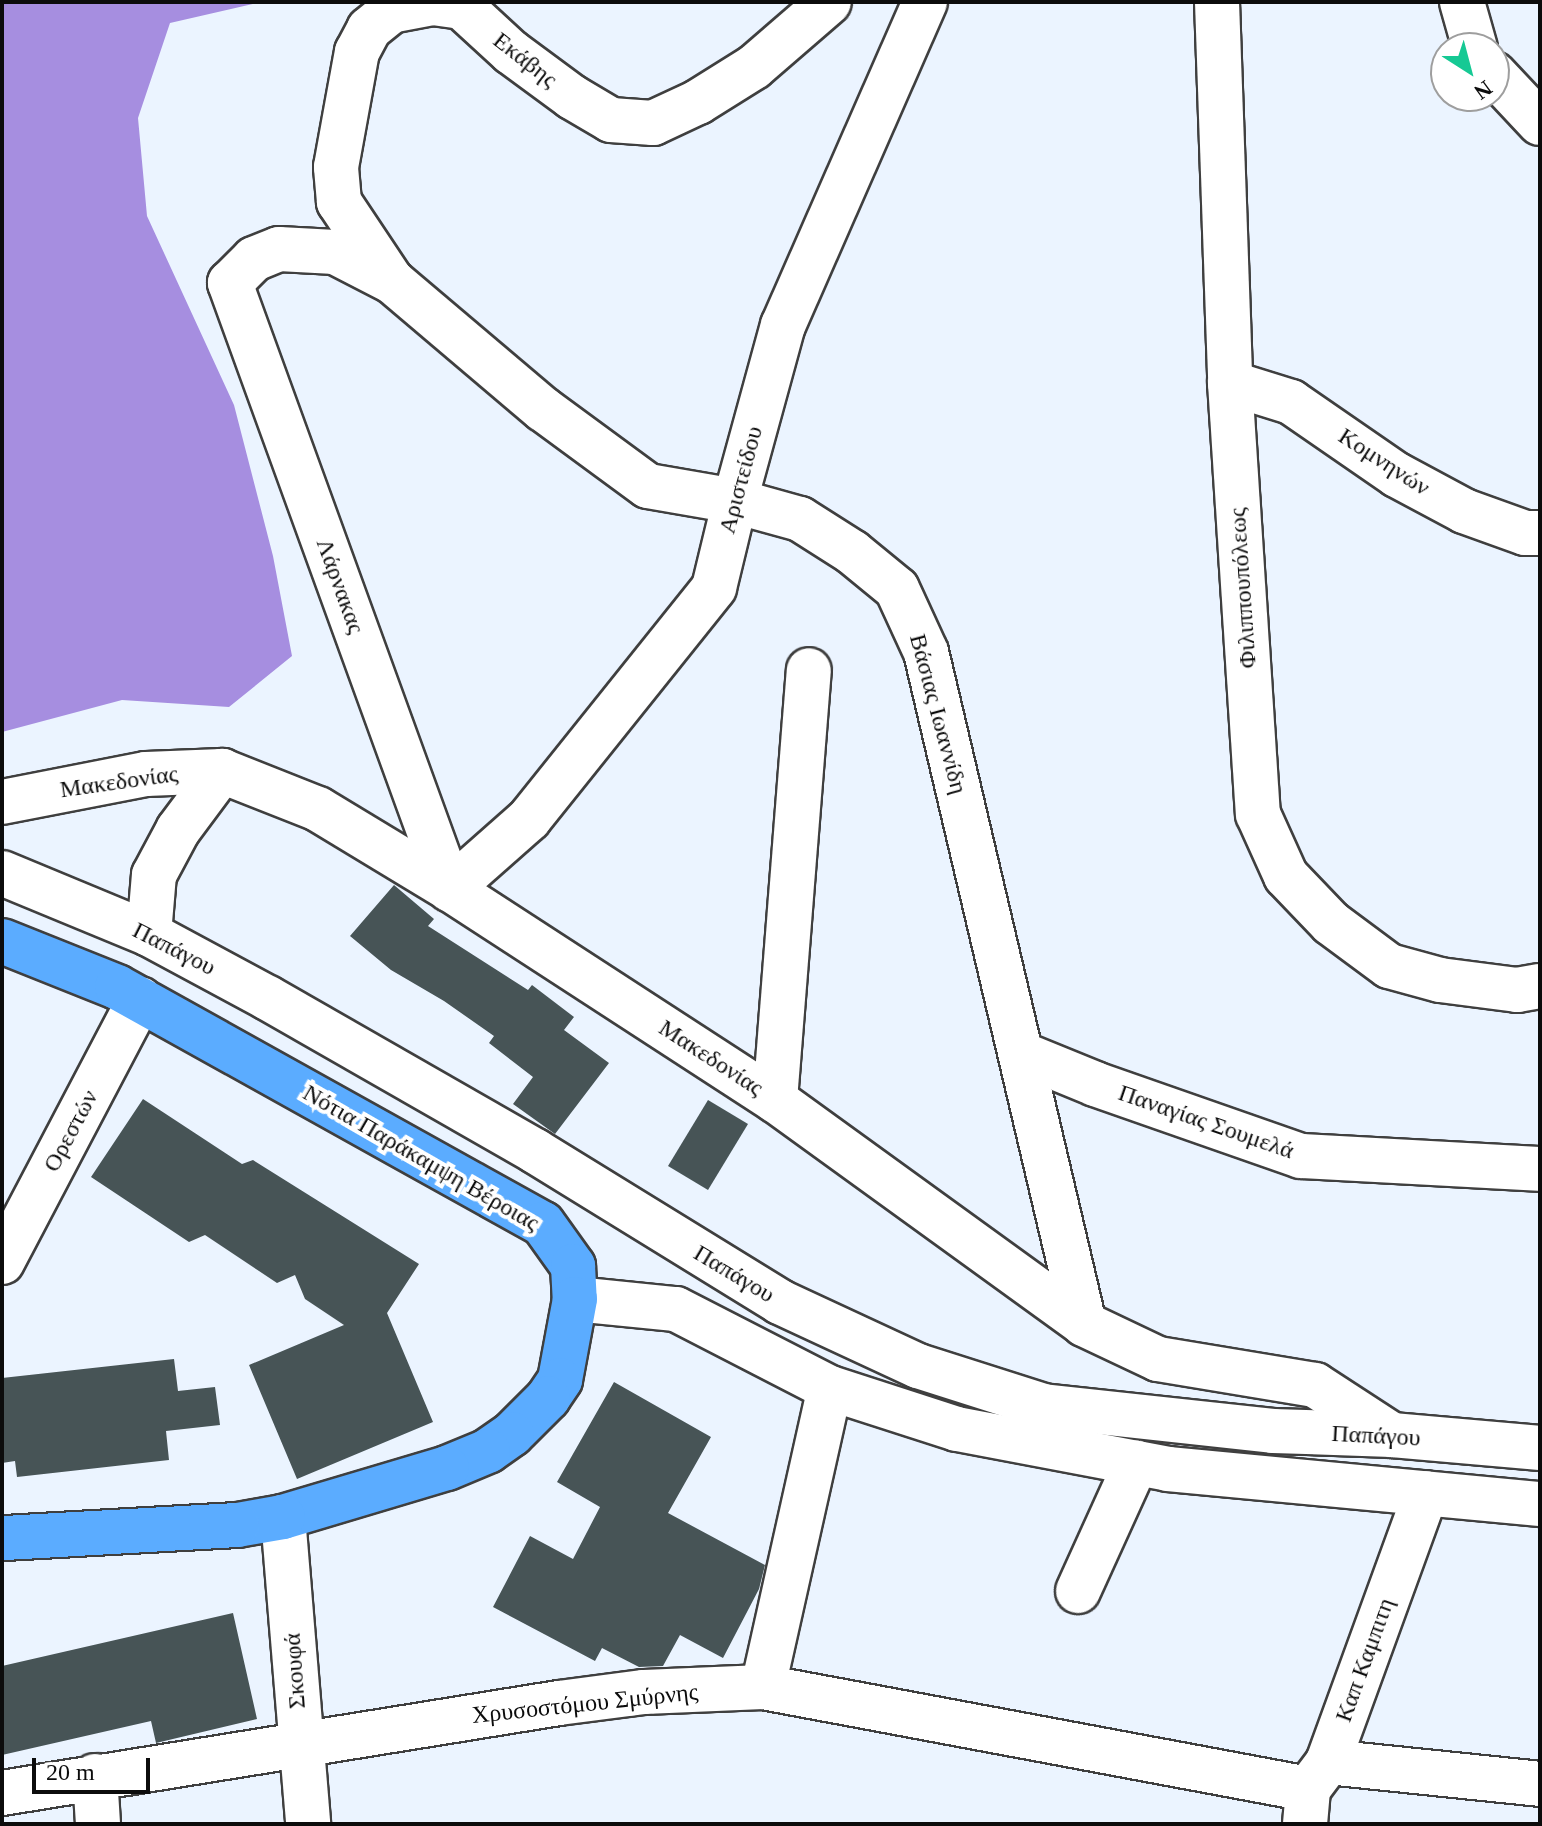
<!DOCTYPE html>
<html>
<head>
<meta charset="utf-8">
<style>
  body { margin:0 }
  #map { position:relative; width:1542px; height:1826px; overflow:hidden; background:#ebf4ff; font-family:Georgia,serif }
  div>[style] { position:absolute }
  .forest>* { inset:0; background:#a68ee0 }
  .building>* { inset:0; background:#475456 }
  .roads { filter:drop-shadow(2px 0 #3f3f3f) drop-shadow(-2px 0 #3f3f3f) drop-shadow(0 2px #3f3f3f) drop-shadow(0 -2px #3f3f3f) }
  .minor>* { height:44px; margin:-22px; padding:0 22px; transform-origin:22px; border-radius:22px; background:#fff }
  .major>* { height:44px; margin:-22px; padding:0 22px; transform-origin:22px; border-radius:22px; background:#5bacff }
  span { translate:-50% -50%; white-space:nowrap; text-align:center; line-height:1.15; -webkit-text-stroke:8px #fff; paint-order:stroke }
  .street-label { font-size:24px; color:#0c0c0c }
  .frame { position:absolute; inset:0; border:4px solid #0c0c0c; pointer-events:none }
  .north { position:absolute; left:1430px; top:32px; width:80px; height:80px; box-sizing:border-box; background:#fff; border:2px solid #9e9e9e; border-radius:50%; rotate:144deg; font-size:22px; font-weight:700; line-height:32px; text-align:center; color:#0c0c0c }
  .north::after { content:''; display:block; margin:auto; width:28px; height:36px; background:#16c994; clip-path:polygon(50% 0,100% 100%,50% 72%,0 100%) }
  .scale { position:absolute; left:32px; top:1758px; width:118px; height:36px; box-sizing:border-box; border:4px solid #0c0c0c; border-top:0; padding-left:10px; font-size:24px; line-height:28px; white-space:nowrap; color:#0c0c0c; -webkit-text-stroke:6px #fff; paint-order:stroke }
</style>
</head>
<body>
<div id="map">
  <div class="forest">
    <i style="clip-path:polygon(2px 2px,261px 2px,170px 23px,138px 118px,147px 216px,234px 405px,273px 556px,292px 656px,229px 707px,122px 700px,2px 732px)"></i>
  </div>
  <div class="building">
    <i style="clip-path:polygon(394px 885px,434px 919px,428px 926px,528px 990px,532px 985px,574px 1017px,564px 1030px,609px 1063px,555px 1134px,513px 1104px,533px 1077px,489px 1043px,494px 1036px,444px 1001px,391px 970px,350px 936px)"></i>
    <i style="clip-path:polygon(143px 1099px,242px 1164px,253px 1160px,419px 1264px,387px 1313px,433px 1422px,297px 1479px,249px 1365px,344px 1325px,305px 1299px,295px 1275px,277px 1283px,205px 1235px,189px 1242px,91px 1177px)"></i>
    <i style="clip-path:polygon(708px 1100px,748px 1124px,708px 1190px,668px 1166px)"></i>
    <i style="clip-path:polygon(174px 1359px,178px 1391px,215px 1387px,220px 1425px,166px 1431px,169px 1460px,17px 1477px,15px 1461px,2px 1463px,2px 1378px)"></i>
    <i style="clip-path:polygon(614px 1382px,711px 1437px,668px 1513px,765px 1565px,759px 1589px,723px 1658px,680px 1635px,663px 1666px,639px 1667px,602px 1648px,595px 1661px,493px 1607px,530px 1536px,573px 1559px,600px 1507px,557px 1482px)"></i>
    <i style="clip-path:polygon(233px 1613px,257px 1719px,156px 1743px,151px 1721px,2px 1755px,2px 1666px)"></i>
  </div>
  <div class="roads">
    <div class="minor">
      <i style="left:925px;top:2px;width:353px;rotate:113.7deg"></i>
      <i style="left:783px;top:325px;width:182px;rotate:105.3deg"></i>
      <i style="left:735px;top:501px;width:89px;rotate:103.6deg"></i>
      <i style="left:714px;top:588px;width:296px;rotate:128.7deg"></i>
      <i style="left:529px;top:819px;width:106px;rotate:138.5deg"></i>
      <i style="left:450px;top:889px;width:645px;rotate:-109.95deg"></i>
      <i style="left:230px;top:283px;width:34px;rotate:-45deg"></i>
      <i style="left:254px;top:259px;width:27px;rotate:-22deg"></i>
      <i style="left:279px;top:249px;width:56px;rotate:3.1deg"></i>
      <i style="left:335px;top:252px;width:65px;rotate:27.3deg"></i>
      <i style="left:393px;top:282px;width:197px;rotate:40.3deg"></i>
      <i style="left:543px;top:409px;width:130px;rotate:36.3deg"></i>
      <i style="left:648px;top:486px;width:88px;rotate:9.8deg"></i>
      <i style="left:735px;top:501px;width:67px;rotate:15.5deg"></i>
      <i style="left:800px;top:519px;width:62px;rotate:32.4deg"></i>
      <i style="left:852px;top:552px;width:58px;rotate:39.4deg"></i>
      <i style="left:897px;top:589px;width:69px;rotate:65.3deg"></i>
      <i style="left:926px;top:652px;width:690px;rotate:76.77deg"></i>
      <i style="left:1217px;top:2px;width:381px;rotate:88deg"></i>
      <i style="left:1230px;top:383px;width:432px;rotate:86.3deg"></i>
      <i style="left:1258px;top:814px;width:68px;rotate:65.7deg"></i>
      <i style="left:1286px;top:876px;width:65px;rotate:46.2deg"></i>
      <i style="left:1331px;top:923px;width:72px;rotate:36.6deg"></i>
      <i style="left:1389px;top:966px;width:53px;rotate:15.4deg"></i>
      <i style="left:1440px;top:980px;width:78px;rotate:7.4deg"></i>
      <i style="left:1517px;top:990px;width:23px;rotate:-10deg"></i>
      <i style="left:1462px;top:2px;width:48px;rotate:74.2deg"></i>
      <i style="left:1494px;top:74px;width:67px;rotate:46.8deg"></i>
      <i style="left:391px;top:280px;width:94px;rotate:-123.7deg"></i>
      <i style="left:339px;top:202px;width:35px;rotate:-95deg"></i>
      <i style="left:336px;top:167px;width:117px;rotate:-79.7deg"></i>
      <i style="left:357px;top:52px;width:26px;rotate:-62deg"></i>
      <i style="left:369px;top:29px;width:28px;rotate:-39deg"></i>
      <i style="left:391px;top:11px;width:43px;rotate:-10.8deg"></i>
      <i style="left:433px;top:3px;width:29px;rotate:8deg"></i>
      <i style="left:462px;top:7px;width:67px;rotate:42.6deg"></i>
      <i style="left:511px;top:52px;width:76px;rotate:36.4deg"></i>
      <i style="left:572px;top:97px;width:45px;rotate:30.5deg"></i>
      <i style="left:611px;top:120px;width:42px;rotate:4.1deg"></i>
      <i style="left:653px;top:123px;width:50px;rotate:-25deg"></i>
      <i style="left:698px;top:102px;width:66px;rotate:-32deg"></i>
      <i style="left:754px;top:67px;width:99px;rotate:-40.9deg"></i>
      <i style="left:1230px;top:383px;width:64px;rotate:17.3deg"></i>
      <i style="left:1291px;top:402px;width:129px;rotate:34.6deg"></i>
      <i style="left:1397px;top:475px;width:76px;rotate:28.2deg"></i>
      <i style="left:1464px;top:511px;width:65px;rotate:19.8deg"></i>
      <i style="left:1525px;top:533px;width:15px"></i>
      <i style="left:2px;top:802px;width:147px;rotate:-11deg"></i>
      <i style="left:146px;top:774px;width:76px;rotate:-2.3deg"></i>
      <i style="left:222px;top:771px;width:103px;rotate:21.6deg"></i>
      <i style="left:318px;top:809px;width:154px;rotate:31.2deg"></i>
      <i style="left:450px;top:889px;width:387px;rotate:33deg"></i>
      <i style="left:775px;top:1100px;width:382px;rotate:35.9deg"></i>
      <i style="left:1084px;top:1324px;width:82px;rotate:25.3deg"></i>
      <i style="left:1158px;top:1359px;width:159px;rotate:9.4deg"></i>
      <i style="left:1315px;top:1385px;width:92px;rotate:33deg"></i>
      <i style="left:2px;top:873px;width:159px;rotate:22.5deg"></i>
      <i style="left:149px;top:934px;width:135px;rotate:28.3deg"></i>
      <i style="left:268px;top:998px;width:308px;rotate:29.8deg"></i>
      <i style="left:535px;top:1151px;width:288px;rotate:31.6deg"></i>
      <i style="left:780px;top:1302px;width:152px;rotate:24.9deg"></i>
      <i style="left:918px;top:1366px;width:131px;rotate:17.7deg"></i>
      <i style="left:1043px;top:1406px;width:231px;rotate:6.2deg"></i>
      <i style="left:1273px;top:1431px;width:119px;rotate:1.9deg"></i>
      <i style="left:1392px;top:1435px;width:149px;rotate:5deg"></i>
      <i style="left:149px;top:934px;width:59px;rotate:-85.2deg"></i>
      <i style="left:154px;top:875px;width:51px;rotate:-61.9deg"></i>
      <i style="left:178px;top:830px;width:74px;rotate:-53.3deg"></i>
      <i style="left:1022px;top:1054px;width:79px;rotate:22.3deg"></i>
      <i style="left:1095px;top:1084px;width:218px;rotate:19.3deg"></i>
      <i style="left:1301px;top:1156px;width:239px;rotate:3.1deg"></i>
      <i style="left:775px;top:1100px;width:431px;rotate:-85.5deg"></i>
      <i style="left:2px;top:1262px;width:297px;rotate:-62.3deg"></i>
      <i style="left:575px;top:1299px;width:101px;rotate:5.7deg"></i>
      <i style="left:676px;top:1309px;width:173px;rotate:27.2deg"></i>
      <i style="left:830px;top:1388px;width:133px;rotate:17.9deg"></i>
      <i style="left:957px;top:1429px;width:215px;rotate:10.7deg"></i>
      <i style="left:1168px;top:1469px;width:374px;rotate:5.4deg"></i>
      <i style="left:283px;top:1517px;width:308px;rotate:85.3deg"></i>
      <i style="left:1078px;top:1591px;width:141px;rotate:-65.6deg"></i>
      <i style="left:763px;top:1687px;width:306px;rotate:-77.4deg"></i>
      <i style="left:1328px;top:1762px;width:213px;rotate:5.9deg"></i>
      <i style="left:95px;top:1776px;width:48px;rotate:86.4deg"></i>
      <i style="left:2px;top:1793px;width:564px;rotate:-9.18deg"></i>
      <i style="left:559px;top:1703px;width:86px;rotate:-7.4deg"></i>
      <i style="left:644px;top:1692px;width:119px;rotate:-2.4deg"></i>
      <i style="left:763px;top:1687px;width:554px;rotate:10.6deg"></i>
      <i style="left:1305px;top:1824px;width:35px;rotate:-85deg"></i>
      <i style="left:1308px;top:1789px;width:34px;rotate:-53deg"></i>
      <i style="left:1328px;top:1762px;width:286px;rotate:-70deg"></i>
    </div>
    <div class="major">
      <i style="left:2px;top:941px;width:124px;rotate:21.8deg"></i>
      <i style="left:117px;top:987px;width:487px;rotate:29.1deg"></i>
      <i style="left:543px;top:1224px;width:52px;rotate:54.5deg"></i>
      <i style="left:573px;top:1266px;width:33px;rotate:87deg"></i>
      <i style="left:575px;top:1299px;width:82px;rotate:100.5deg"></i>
      <i style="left:560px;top:1380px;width:22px;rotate:124deg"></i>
      <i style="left:548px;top:1398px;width:51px;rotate:135deg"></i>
      <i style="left:512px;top:1434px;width:29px;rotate:145deg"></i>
      <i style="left:488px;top:1451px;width:44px;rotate:157.5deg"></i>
      <i style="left:447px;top:1468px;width:171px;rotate:163.4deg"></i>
      <i style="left:283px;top:1517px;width:47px;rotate:170.1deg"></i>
      <i style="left:237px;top:1525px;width:235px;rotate:176.8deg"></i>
    </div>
  </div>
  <div class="street-label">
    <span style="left:525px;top:60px;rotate:38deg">Εκάβης</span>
    <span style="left:1384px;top:462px;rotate:33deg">Κομνηνών</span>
    <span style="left:741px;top:480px;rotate:-75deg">Αριστείδου</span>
    <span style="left:340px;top:586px;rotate:70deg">Λάρνακας</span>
    <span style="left:1243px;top:588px;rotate:-94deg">Φιλιππουπόλεως</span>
    <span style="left:938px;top:714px;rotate:75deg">Βάσιας Ιωαννίδη</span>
    <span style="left:119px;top:782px;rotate:-8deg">Μακεδονίας</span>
    <span style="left:174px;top:949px;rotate:27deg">Παπάγου</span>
    <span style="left:711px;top:1058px;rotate:33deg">Μακεδονίας</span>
    <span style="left:1206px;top:1122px;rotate:19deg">Παναγίας Σουμελά</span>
    <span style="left:71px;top:1131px;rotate:-62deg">Ορεστών</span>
    <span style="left:421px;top:1158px;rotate:30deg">Νότια Παράκαμψη Βέροιας</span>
    <span style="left:734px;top:1274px;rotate:31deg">Παπάγου</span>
    <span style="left:1376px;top:1436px;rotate:3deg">Παπάγου</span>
    <span style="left:1365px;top:1660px;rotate:-70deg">Καπ Καμπιτη</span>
    <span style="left:295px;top:1671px;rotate:-94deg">Σκουφά</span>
    <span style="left:585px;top:1704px;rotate:-6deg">Χρυσοστόμου Σμύρνης</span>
  </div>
  <div class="frame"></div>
  <div class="north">N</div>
  <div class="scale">20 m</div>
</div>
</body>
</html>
